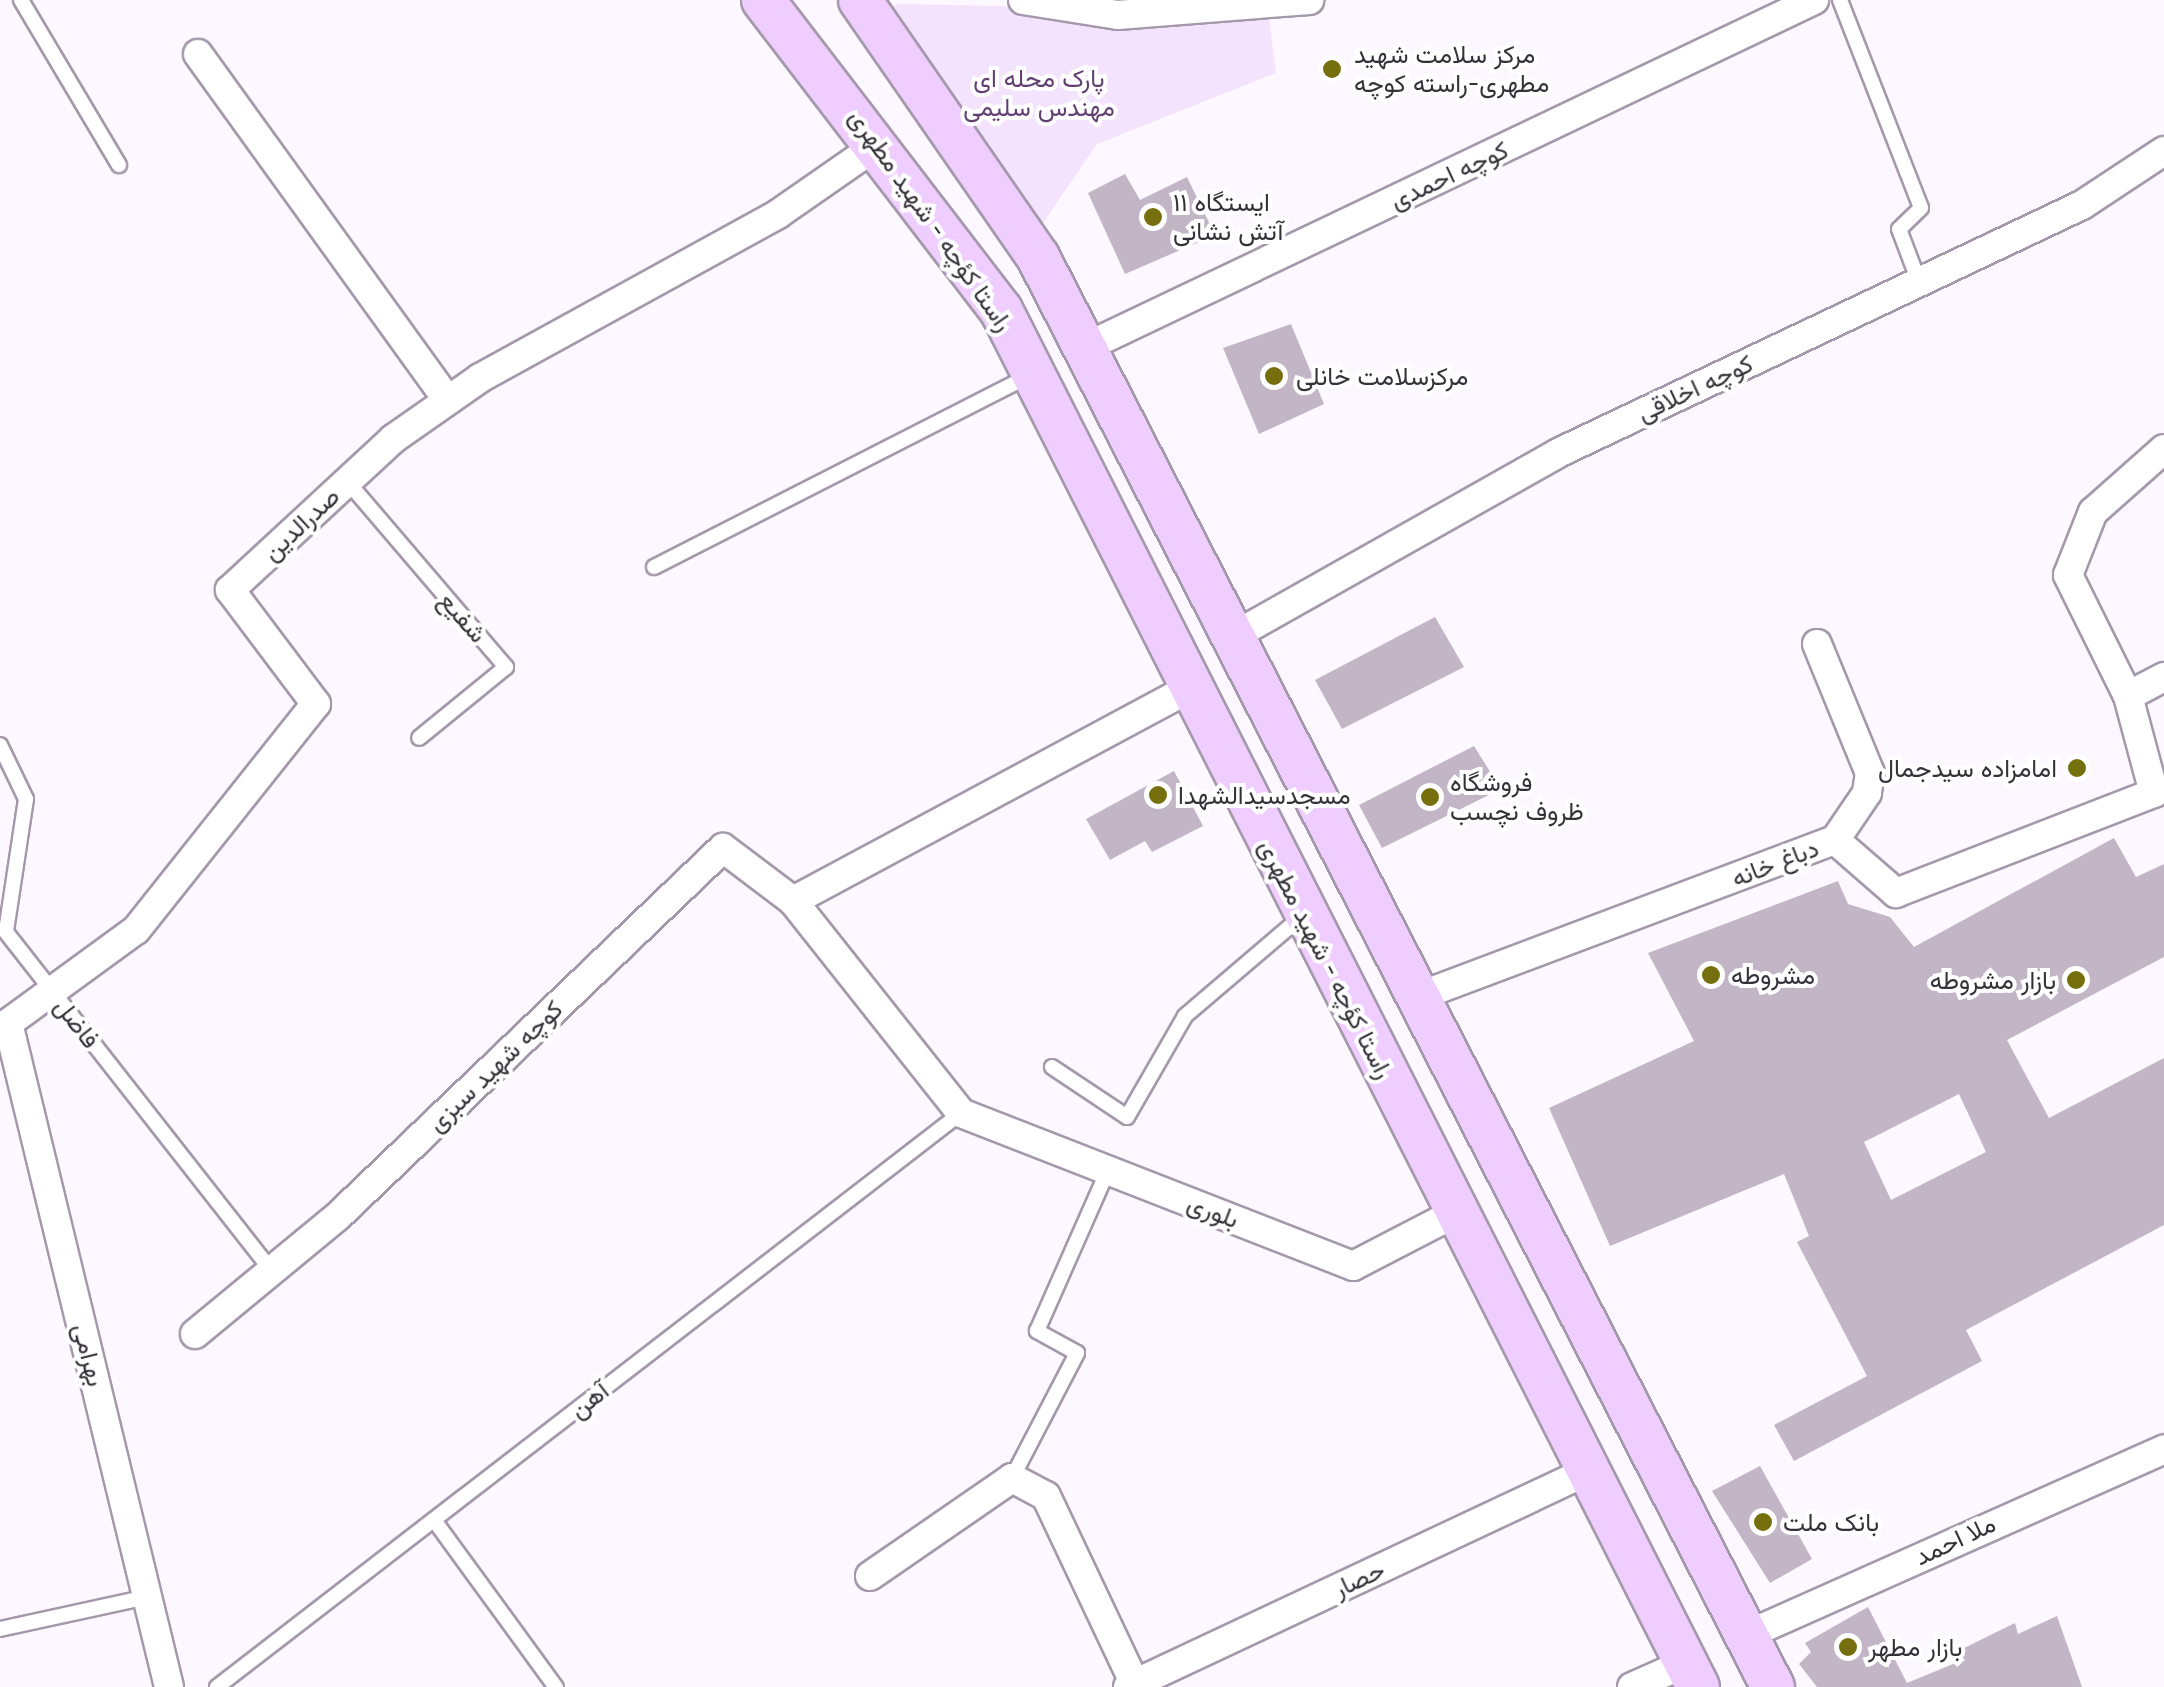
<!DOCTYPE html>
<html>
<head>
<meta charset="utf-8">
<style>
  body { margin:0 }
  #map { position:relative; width:2164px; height:1687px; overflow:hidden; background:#fdf8ff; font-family:Inter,Vazirmatn,sans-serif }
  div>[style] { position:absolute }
  .green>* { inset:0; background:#f4e3fc }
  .building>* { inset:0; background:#c1b5c6 }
  .roads { filter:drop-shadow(2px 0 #a499aa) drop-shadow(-2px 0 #a499aa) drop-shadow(0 2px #a499aa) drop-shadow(0 -2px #a499aa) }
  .lane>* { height:14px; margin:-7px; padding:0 7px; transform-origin:7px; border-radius:7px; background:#fff }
  .street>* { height:28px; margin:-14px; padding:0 14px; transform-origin:14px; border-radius:14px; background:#fff }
  .primary>* { height:42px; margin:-21px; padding:0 21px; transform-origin:21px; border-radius:21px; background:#efcdfe }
  .dots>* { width:28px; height:28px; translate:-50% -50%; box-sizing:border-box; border:5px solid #fff; border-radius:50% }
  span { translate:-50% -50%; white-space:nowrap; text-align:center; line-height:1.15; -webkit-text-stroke:8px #fff; paint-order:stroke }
  .poi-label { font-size:25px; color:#353138 }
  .left { translate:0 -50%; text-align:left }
  .right { translate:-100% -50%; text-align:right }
  .park-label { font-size:25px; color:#623f70 }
  .street-label { font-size:25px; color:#353138 }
</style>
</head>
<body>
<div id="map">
  <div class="green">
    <i style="clip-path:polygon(900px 4px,1003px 6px,1106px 27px,1269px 17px,1276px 73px,1097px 144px,1041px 226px,882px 9px)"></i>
  </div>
  <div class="building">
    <i style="clip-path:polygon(1125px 174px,1140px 200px,1187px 177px,1215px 235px,1125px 274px,1088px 193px)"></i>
    <i style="clip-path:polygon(1291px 324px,1324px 404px,1259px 434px,1223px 348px)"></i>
    <i style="clip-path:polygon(1435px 617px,1464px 667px,1342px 729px,1315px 680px)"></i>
    <i style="clip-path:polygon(1474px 746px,1501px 789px,1382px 848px,1359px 805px)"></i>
    <i style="clip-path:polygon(1174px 771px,1203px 826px,1152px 852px,1145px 841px,1110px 860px,1086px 819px)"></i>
    <i style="clip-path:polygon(evenodd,2114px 838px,2136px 877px,2164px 864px,2164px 957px,2007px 1040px,2049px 1118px,2164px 1058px,2164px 1225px,1966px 1330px,1982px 1361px,1794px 1461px,1774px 1425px,1867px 1376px,1797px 1242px,1809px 1236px,1784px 1174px,1610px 1246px,1549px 1108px,1694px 1041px,1648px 953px,1838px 881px,1848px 904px,1890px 917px,1914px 947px,2114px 838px,1959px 1094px,1986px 1152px,1891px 1200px,1864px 1142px,1959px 1094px)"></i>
    <i style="clip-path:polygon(1760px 1466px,1812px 1559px,1770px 1583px,1712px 1491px)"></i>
    <i style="clip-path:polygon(1868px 1607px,1907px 1683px,1958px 1662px,1954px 1653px,2015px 1623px,2018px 1634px,2057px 1616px,2082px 1687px,1817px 1687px,1799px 1664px,1811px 1652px,1805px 1643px)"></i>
  </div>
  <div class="roads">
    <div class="lane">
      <i style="left:21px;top:0;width:192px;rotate:59.3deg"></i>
      <i style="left:1840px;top:0;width:223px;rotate:68.7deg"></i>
      <i style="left:1921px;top:208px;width:30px;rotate:136deg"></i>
      <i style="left:1899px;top:229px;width:57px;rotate:69.3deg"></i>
      <i style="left:347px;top:481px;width:245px;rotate:49.5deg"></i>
      <i style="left:506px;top:667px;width:112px;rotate:140.8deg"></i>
      <i style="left:654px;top:567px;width:419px;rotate:-27deg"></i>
      <i style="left:0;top:745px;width:60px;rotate:64.3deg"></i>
      <i style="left:26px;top:799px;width:134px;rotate:98.6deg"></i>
      <i style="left:6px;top:932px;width:426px;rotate:51.9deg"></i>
      <i style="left:1052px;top:1067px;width:90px;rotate:33.7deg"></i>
      <i style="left:1127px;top:1117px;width:116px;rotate:-60.1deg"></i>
      <i style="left:1185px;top:1016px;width:153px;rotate:-40.5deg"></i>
      <i style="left:1012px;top:1478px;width:141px;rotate:-62.5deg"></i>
      <i style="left:1077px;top:1353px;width:46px;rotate:-151.2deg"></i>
      <i style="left:1037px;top:1331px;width:176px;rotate:-66.2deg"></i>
      <i style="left:434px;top:1520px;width:207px;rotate:53.9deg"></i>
      <i style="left:0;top:1629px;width:150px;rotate:-12.3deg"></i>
      <i style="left:217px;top:1687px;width:940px;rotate:-37.65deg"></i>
    </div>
    <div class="street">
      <i style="left:1023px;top:0;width:96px;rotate:9deg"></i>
      <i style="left:1118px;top:15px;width:192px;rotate:-4.5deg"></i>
      <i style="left:198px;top:54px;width:427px;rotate:54.2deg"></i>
      <i style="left:1084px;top:348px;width:809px;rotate:-25.49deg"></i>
      <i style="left:1232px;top:637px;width:374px;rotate:-29.4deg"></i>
      <i style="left:1558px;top:453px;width:580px;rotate:-25.33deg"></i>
      <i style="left:2082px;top:205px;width:98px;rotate:-33.4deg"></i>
      <i style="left:1817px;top:644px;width:139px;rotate:67.7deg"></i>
      <i style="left:1870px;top:773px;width:20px;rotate:99deg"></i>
      <i style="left:1867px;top:793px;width:57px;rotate:124.2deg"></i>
      <i style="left:2128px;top:696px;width:135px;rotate:-116.4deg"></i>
      <i style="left:2068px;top:575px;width:68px;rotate:-68.4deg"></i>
      <i style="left:2093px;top:512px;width:95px;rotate:-41.6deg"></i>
      <i style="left:793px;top:901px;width:449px;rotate:-28.2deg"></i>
      <i style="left:1417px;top:997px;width:447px;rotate:-20.6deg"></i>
      <i style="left:1835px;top:840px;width:81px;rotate:41deg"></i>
      <i style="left:1896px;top:893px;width:277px;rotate:-21.2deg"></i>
      <i style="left:2154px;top:793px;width:100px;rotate:-105deg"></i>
      <i style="left:2128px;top:696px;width:41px;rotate:-27.8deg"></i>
      <i style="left:8px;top:1023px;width:683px;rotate:76.37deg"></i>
      <i style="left:0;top:1029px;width:168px;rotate:-36.1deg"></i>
      <i style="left:136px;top:930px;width:289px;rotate:-51.5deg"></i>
      <i style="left:316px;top:704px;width:143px;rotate:-127deg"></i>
      <i style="left:230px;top:590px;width:222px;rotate:-42.8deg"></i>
      <i style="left:393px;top:439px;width:106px;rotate:-35deg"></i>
      <i style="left:480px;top:378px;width:340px;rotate:-28.8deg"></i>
      <i style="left:778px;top:214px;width:124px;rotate:-34.8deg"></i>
      <i style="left:195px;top:1334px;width:184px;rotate:-39.5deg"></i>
      <i style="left:337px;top:1217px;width:534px;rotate:-43.71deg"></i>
      <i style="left:723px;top:848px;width:88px;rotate:37.1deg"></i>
      <i style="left:793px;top:901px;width:270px;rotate:51.6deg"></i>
      <i style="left:961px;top:1113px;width:421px;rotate:21.3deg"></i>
      <i style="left:1353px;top:1266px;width:119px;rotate:-27.4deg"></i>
      <i style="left:870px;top:1576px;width:173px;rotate:-34.6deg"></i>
      <i style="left:1012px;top:1478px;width:38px;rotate:28deg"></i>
      <i style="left:1046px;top:1496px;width:208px;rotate:64.7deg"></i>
      <i style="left:1747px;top:1635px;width:457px;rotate:-24deg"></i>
      <i style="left:1128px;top:1687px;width:510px;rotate:-25.16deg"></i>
      <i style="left:1632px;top:1687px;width:59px;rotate:-24deg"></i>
    </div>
    <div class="primary">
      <i style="left:763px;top:0;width:391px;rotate:52.5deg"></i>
      <i style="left:1001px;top:310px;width:1543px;rotate:63.15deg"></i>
      <i style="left:860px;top:0;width:313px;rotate:55.3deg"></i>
      <i style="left:1038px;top:257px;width:1608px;rotate:62.8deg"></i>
    </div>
  </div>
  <div class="dots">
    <i style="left:1332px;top:69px;background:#756f0e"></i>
    <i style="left:1153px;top:217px;background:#756f0e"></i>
    <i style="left:1274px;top:376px;background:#756f0e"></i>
    <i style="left:2077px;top:768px;background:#756f0e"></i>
    <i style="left:1158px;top:795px;background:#756f0e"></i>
    <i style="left:1430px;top:797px;background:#756f0e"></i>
    <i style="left:1711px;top:975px;background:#756f0e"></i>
    <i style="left:2076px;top:980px;background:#756f0e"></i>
    <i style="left:1763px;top:1522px;background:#756f0e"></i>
    <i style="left:1848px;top:1647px;background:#756f0e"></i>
  </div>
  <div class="poi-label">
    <span class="left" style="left:1354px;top:69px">مرکز سلامت شهید<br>مطهری-راسته کوچه</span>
    <span class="left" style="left:1173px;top:217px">ایستگاه ۱۱<br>آتش نشانی</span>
    <span class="left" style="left:1296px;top:376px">مرکزسلامت خانلی</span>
    <span class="right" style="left:2057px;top:768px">امامزاده سیدجمال</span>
    <span class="left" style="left:1450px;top:797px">فروشگاه<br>ظروف نچسب</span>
    <span class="left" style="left:1178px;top:795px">مسجدسیدالشهدا</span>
    <span class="left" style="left:1731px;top:975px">مشروطه</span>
    <span class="right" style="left:2056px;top:980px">بازار مشروطه</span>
    <span class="left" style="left:1783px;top:1522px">بانک ملت</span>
    <span class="left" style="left:1868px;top:1647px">بازار مطهر</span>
  </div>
  <div class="park-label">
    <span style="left:1039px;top:93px">پارک محله ای<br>مهندس سلیمی</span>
  </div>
  <div class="street-label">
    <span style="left:1449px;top:175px;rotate:-25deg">کوچه احمدی</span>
    <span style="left:931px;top:220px;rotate:55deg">راستا کؤچه - شهید مطهری</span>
    <span style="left:1695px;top:388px;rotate:-25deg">کوچه اخلاقی</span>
    <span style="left:301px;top:524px;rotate:-43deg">صدرالدین</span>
    <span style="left:463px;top:617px;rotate:49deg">شفیع</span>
    <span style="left:1775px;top:863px;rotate:-21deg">دباغ خانه</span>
    <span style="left:1326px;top:959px;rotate:63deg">راستا کؤچه - شهید مطهری</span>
    <span style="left:77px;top:1023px;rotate:52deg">فاضل</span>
    <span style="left:495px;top:1066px;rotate:-44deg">کوچه شهید سبزی</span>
    <span style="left:1213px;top:1211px;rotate:21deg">بلوری</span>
    <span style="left:89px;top:1355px;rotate:76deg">بهرامی</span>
    <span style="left:589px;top:1400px;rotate:-38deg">آهن</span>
    <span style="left:1955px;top:1540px;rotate:-25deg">ملا احمد</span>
    <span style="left:1359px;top:1579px;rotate:-25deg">حصار</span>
  </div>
</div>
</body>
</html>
